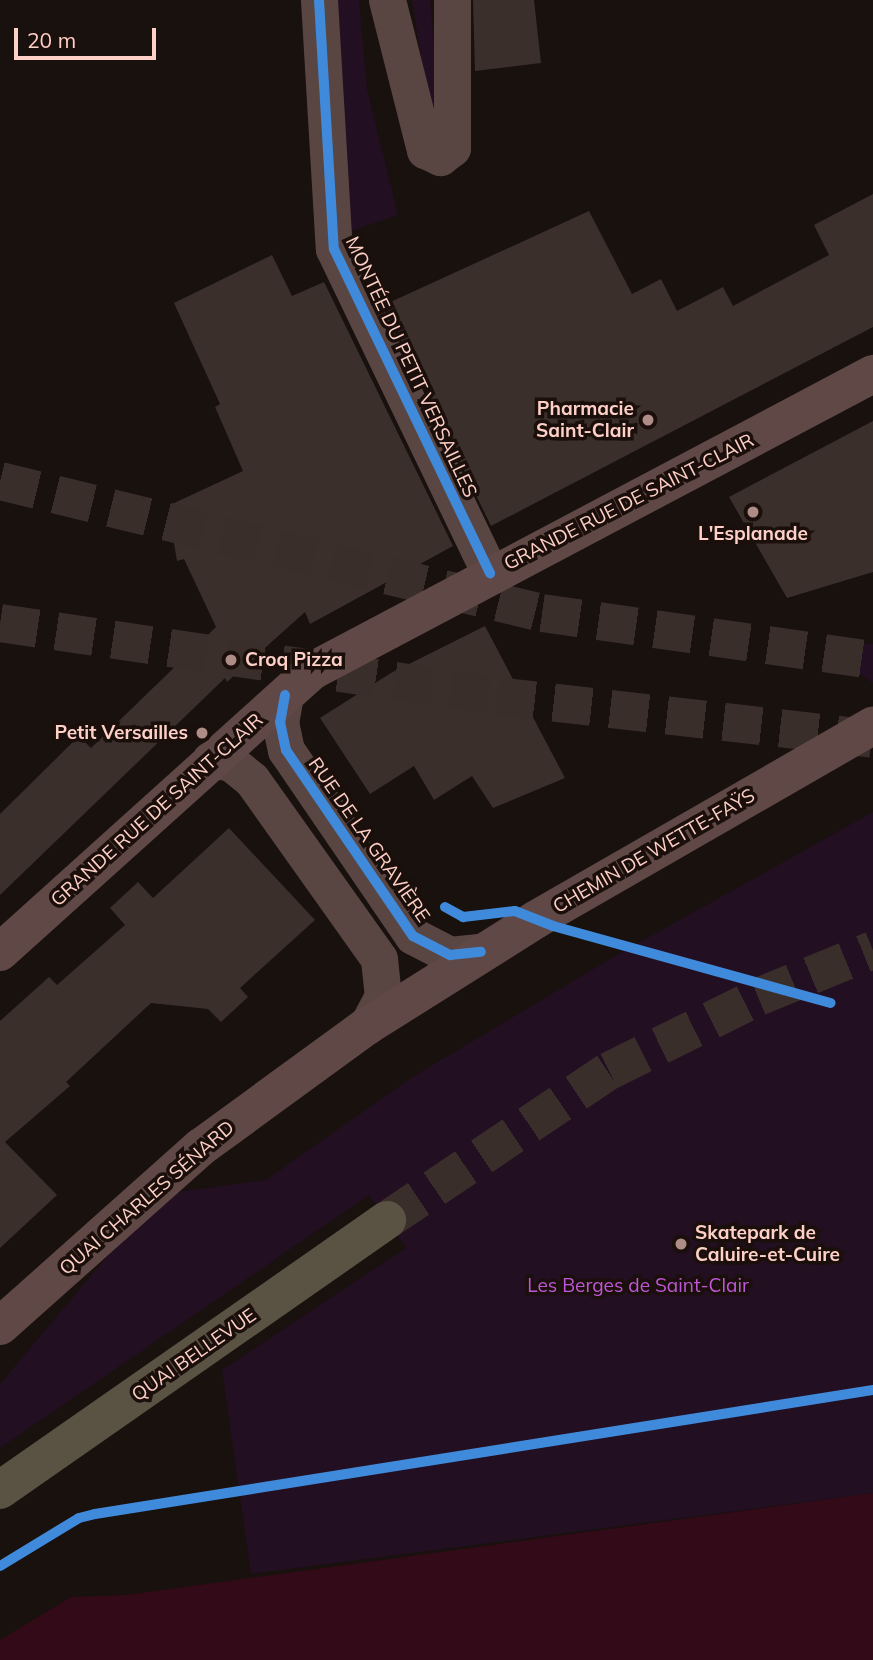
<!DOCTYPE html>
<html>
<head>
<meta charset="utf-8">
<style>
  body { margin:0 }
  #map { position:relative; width:873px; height:1660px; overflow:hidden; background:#18110e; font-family:Mulish,sans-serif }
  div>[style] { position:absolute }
  .green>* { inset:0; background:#230f22 }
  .water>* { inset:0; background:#330a17 }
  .building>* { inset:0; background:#3b2f2b }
  .trunk-tunnel>* { height:38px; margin-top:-19px; transform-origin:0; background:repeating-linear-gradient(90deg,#3a2e2a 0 38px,transparent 0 57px) }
  .minor>* { height:37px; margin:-18.5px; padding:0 18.5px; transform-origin:18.5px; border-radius:18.5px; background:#594643 }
  .secondary>* { height:38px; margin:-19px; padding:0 19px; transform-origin:19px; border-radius:19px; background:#5f4845 }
  .trunk>* { height:38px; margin:-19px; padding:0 19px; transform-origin:19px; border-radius:19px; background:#5a5242 }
  .cycleway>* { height:10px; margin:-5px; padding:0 5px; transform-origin:5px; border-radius:5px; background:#408adc }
  .dots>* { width:19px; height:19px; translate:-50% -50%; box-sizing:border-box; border:4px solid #1b0f0b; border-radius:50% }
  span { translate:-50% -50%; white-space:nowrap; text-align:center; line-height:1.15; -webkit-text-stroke:7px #1b0f0b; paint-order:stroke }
  .street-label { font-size:19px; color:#fed0c7 }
  .poi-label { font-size:19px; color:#fed0c7; font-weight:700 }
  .right { translate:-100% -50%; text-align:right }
  .left { translate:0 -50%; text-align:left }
  .park-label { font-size:19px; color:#c057da }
  .scale { position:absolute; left:14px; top:28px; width:142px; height:32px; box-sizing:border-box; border:4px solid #fed0c7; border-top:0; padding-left:9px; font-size:21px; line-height:24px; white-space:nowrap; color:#fed0c7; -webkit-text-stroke:5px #1b0f0b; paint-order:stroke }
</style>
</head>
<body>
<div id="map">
  <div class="green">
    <i style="clip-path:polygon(337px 0,359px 0,367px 89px,398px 215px,351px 231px)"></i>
    <i style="clip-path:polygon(412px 0,430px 0,440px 111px,430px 114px)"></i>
    <i style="clip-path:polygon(839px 642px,873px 644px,873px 683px,842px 662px)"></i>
    <i style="clip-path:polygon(873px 812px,873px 1493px,251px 1574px,222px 1370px,406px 1248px,369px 1195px,0 1448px,0 1384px,116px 1246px,170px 1193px,266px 1180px,411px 1078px,617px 955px)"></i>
  </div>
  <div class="water">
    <i style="clip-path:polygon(873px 1493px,873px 1660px,0 1660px,0 1640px,71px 1597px,126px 1595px)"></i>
  </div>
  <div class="building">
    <i style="clip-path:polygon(473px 0,534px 0,541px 63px,475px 71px)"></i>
    <i style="clip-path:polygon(873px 194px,873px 327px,491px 526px,384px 305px,589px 211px,632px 294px,661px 279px,677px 311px,723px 287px,733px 306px,829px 255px,814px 225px)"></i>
    <i style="clip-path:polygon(272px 255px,292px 296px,324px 282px,453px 546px,310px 624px,305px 612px,227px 682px,225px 678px,0 895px,0 814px,79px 736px,91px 748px,216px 627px,184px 559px,177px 561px,169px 514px,172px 504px,243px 471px,215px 407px,220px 404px,174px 303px)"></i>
    <i style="clip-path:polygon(873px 421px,873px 572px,787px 598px,729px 497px)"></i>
    <i style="clip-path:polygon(485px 626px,565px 778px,493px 808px,472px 776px,434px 800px,414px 766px,370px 794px,320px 718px,391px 673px)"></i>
    <i style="clip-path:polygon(229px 828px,315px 920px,240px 988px,248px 997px,221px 1022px,208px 1009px,151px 1003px,66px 1082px,70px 1086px,5px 1142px,57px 1195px,0 1248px,0 1021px,49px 977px,57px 985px,125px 925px,110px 908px,138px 882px,153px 898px)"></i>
  </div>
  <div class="trunk-tunnel">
    <i style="left:0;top:481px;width:558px;rotate:13.69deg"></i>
    <i style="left:542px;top:613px;width:334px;rotate:8.1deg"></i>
    <i style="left:0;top:623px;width:502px;rotate:8.36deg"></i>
    <i style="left:497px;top:696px;width:377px;rotate:6.5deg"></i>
    <i style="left:387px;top:1220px;width:267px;rotate:-33.9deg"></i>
    <i style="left:609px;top:1071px;width:166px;rotate:-26.4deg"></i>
    <i style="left:758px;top:997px;width:124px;rotate:-22.2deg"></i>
  </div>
  <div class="minor">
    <i style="left:319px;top:0;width:249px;rotate:86.6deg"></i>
    <i style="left:334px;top:249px;width:360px;rotate:64.3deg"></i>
    <i style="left:387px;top:0;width:155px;rotate:75.8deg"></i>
    <i style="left:425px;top:150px;width:17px;rotate:25deg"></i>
    <i style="left:440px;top:157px;width:15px;rotate:-37deg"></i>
    <i style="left:452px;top:148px;width:148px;rotate:-90deg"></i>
    <i style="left:285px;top:695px;width:27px;rotate:100deg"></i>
    <i style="left:280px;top:722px;width:29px;rotate:78deg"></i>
    <i style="left:286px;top:750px;width:225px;rotate:55.7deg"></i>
    <i style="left:413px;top:936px;width:42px;rotate:27.2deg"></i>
    <i style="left:450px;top:955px;width:31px;rotate:-6deg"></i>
    <i style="left:210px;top:760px;width:20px;rotate:6deg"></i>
    <i style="left:230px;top:762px;width:28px;rotate:39deg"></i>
    <i style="left:252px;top:780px;width:219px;rotate:54.6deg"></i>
    <i style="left:379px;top:959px;width:37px;rotate:84deg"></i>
    <i style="left:383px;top:996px;width:34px;rotate:118deg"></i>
  </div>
  <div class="secondary">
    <i style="left:0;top:952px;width:420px;rotate:-42deg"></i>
    <i style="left:312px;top:671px;width:635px;rotate:-27.9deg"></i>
    <i style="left:0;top:1326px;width:269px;rotate:-41.7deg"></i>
    <i style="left:201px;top:1147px;width:205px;rotate:-36.1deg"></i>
    <i style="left:367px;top:1026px;width:199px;rotate:-32.2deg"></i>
    <i style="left:535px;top:920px;width:390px;rotate:-29.9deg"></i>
  </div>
  <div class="trunk">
    <i style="left:0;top:1490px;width:472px;rotate:-34.9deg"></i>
  </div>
  <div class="cycleway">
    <i style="left:319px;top:0;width:249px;rotate:86.6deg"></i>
    <i style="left:334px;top:249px;width:360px;rotate:64.3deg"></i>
    <i style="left:285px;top:695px;width:27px;rotate:100deg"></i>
    <i style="left:280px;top:722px;width:29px;rotate:78deg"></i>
    <i style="left:286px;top:750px;width:225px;rotate:55.7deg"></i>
    <i style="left:413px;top:936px;width:42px;rotate:27.2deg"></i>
    <i style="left:450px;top:955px;width:31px;rotate:-6deg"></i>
    <i style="left:445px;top:907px;width:21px;rotate:29deg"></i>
    <i style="left:463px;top:917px;width:52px;rotate:-6.6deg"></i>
    <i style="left:515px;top:911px;width:41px;rotate:21.5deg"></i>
    <i style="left:553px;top:926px;width:288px;rotate:15.5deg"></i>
    <i style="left:0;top:1566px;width:92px;rotate:-31.3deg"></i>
    <i style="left:79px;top:1518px;width:16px;rotate:-14deg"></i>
    <i style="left:95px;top:1514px;width:788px;rotate:-9.06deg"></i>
  </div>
  <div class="dots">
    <i style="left:648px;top:420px;background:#ae8d86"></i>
    <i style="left:753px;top:512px;background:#ae8d86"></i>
    <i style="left:231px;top:660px;background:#ae8d86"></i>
    <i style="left:202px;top:733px;background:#ae8d86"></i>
    <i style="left:681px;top:1244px;background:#ae8d86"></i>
  </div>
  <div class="street-label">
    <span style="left:411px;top:367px;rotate:65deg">MONTÉE DU PETIT VERSAILLES</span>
    <span style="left:629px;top:502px;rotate:-27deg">GRANDE RUE DE SAINT-CLAIR</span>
    <span style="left:157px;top:810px;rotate:-42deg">GRANDE RUE DE SAINT-CLAIR</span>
    <span style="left:369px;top:840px;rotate:55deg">RUE DE LA GRAVIÈRE</span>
    <span style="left:654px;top:851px;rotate:-30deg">CHEMIN DE WETTE-FAŸS</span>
    <span style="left:147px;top:1198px;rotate:-41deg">QUAI CHARLES SÉNARD</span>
    <span style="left:194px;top:1355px;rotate:-35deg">QUAI BELLEVUE</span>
  </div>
  <div class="poi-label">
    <span class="right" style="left:634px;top:420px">Pharmacie<br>Saint-Clair</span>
    <span style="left:753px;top:534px">L'Esplanade</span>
    <span class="left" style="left:245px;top:660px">Croq Pizza</span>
    <span class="right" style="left:188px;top:733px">Petit Versailles</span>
    <span class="left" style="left:695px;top:1244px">Skatepark de<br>Caluire-et-Cuire</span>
  </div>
  <div class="park-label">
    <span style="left:638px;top:1286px">Les Berges de Saint-Clair</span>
  </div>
  <div class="scale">20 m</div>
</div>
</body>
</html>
